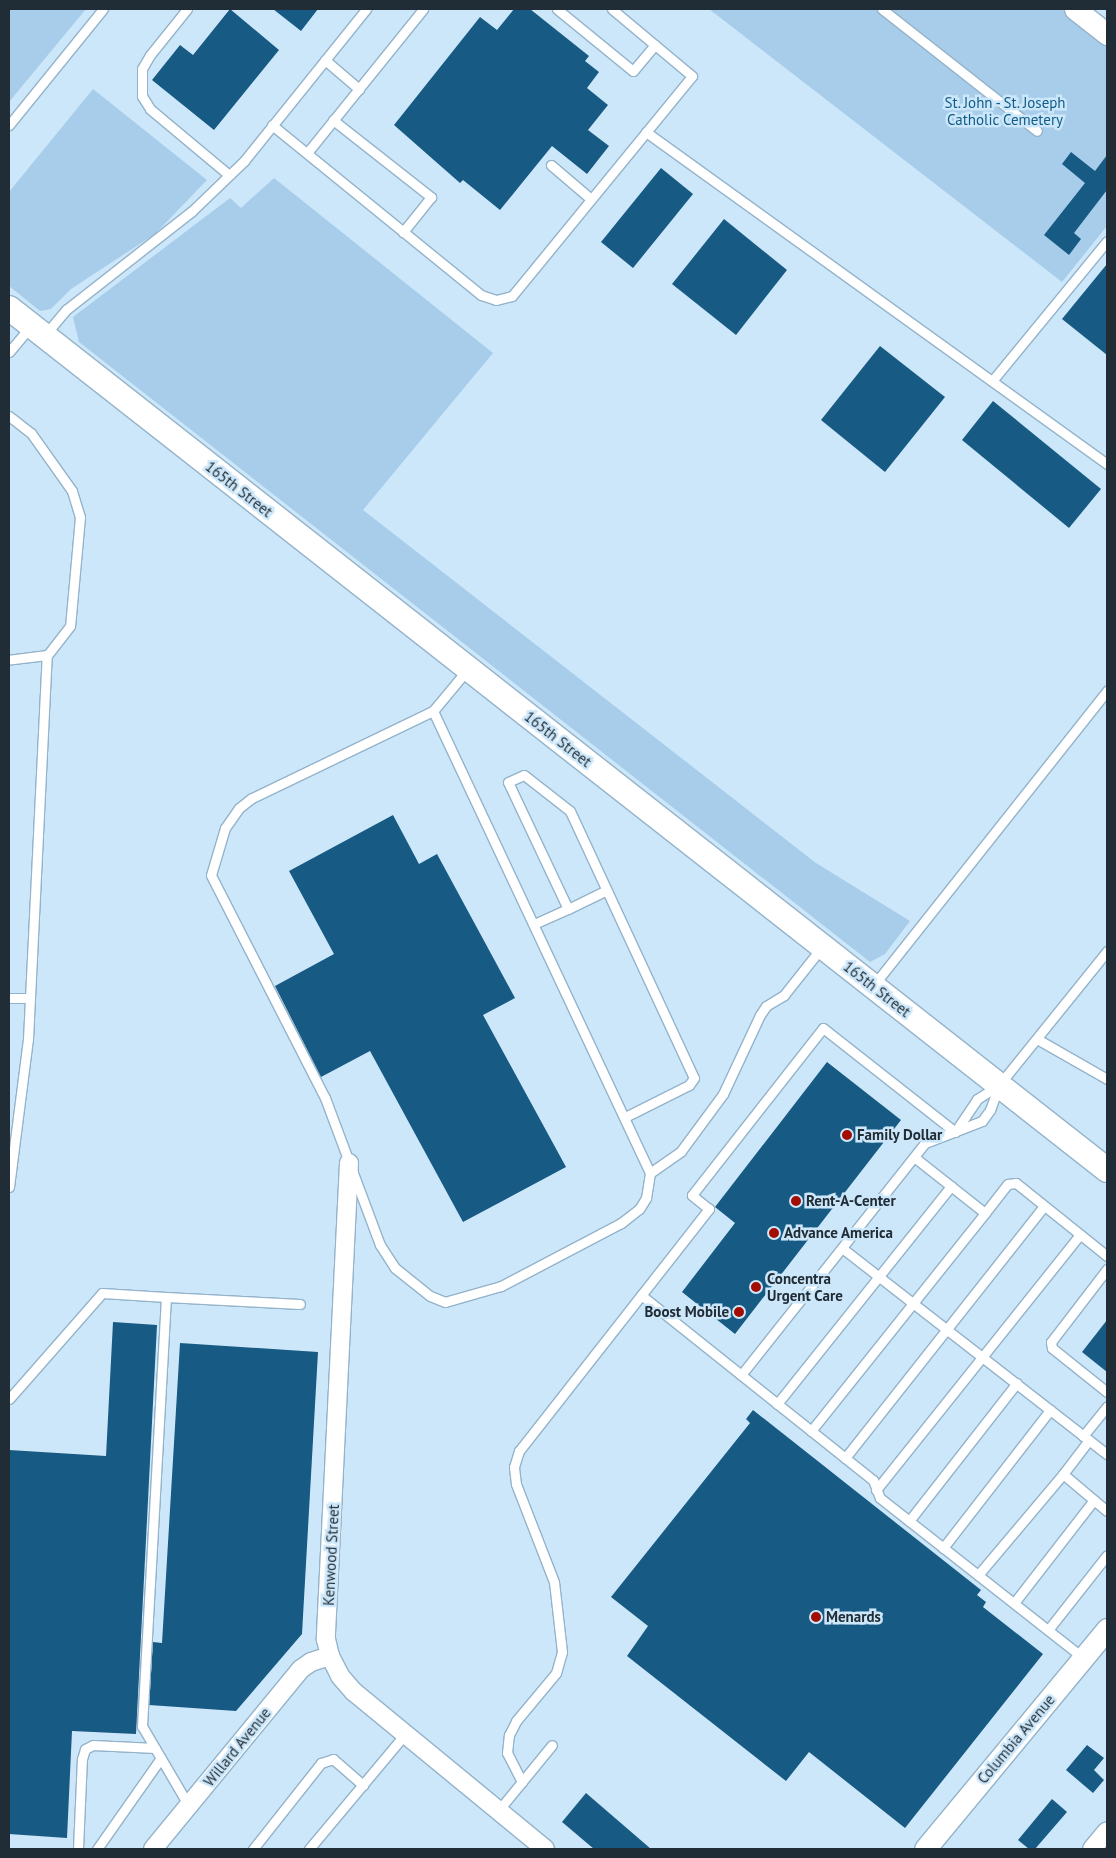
<!DOCTYPE html>
<html>
<head>
<meta charset="utf-8">
<style>
  body { margin:0 }
  #map { position:relative; width:1116px; height:1858px; overflow:hidden; background:#cde7fa; font-family:"PT Sans",sans-serif }
  div>[style] { position:absolute }
  .green>* { inset:0; background:#a7cdea }
  .building>* { inset:0; background:#175a83 }
  .roads { filter:drop-shadow(1px 0 #94b3ca) drop-shadow(-1px 0 #94b3ca) drop-shadow(0 1px #94b3ca) drop-shadow(0 -1px #94b3ca) }
  .service>* { height:9px; margin:-4.5px; padding:0 4.5px; transform-origin:4.5px; border-radius:4.5px; background:#fff }
  .minor>* { height:18px; margin:-9px; padding:0 9px; transform-origin:9px; border-radius:9px; background:#fff }
  .tertiary>* { height:21px; margin:-10.5px; padding:0 10.5px; transform-origin:10.5px; border-radius:10.5px; background:#fff }
  .secondary>* { height:24px; margin:-12px; padding:0 12px; transform-origin:12px; border-radius:12px; background:#fff }
  .dots>* { width:14px; height:14px; translate:-50% -50%; box-sizing:border-box; border:2px solid #cde7fa; border-radius:50% }
  span { translate:-50% -50%; white-space:nowrap; text-align:center; line-height:1.15; -webkit-text-stroke:5px #cde7fa; paint-order:stroke }
  .park-label { font-size:15px; color:#105c87 }
  .street-label { font-size:15px; color:#212d36 }
  .poi-label { font-size:15px; color:#212d36; font-weight:700 }
  .left { translate:0 -50%; text-align:left }
  .right { translate:-100% -50%; text-align:right }
  .frame { position:absolute; inset:0; border:10px solid #212d36; pointer-events:none }
</style>
</head>
<body>
<div id="map">
  <div class="green">
    <i style="clip-path:polygon(9px 9px,86px 9px,9px 102px)"></i>
    <i style="clip-path:polygon(709px 9px,1063px 9px,1107px 44px,1107px 226px,1062px 282px)"></i>
    <i style="clip-path:polygon(93px 89px,207px 180px,155px 234px,71px 289px,51px 309px,40px 311px,9px 286px,9px 192px)"></i>
    <i style="clip-path:polygon(274px 178px,493px 353px,363px 510px,816px 863px,910px 921px,885px 954px,870px 962px,79px 342px,73px 317px,230px 198px,241px 208px)"></i>
  </div>
  <div class="building">
    <i style="clip-path:polygon(230px 9px,279px 50px,214px 130px,152px 80px,180px 45px,193px 55px)"></i>
    <i style="clip-path:polygon(273px 9px,318px 9px,301px 31px)"></i>
    <i style="clip-path:polygon(514px 9px,530px 9px,589px 56px,585px 61px,599px 72px,587px 88px,608px 105px,588px 130px,609px 146px,587px 174px,552px 146px,500px 210px,463px 180px,460px 183px,394px 125px,480px 17px,497px 30px)"></i>
    <i style="clip-path:polygon(1071px 152px,1095px 171px,1107px 155px,1107px 190px,1074px 233px,1081px 239px,1069px 255px,1044px 235px,1085px 183px,1062px 164px)"></i>
    <i style="clip-path:polygon(661px 168px,693px 194px,633px 268px,601px 242px)"></i>
    <i style="clip-path:polygon(724px 219px,787px 270px,736px 335px,672px 284px)"></i>
    <i style="clip-path:polygon(1107px 264px,1107px 355px,1062px 319px)"></i>
    <i style="clip-path:polygon(880px 346px,945px 397px,885px 472px,821px 420px)"></i>
    <i style="clip-path:polygon(993px 401px,1101px 489px,1069px 528px,962px 440px)"></i>
    <i style="clip-path:polygon(393px 815px,419px 864px,437px 854px,515px 998px,483px 1015px,566px 1167px,463px 1222px,370px 1051px,321px 1077px,275px 986px,334px 954px,289px 871px)"></i>
    <i style="clip-path:polygon(827px 1062px,901px 1120px,735px 1334px,682px 1292px,735px 1223px,715px 1207px)"></i>
    <i style="clip-path:polygon(1107px 1320px,1107px 1372px,1082px 1352px)"></i>
    <i style="clip-path:polygon(113px 1322px,157px 1325px,136px 1734px,72px 1731px,67px 1838px,9px 1834px,9px 1450px,106px 1456px)"></i>
    <i style="clip-path:polygon(180px 1343px,318px 1352px,302px 1634px,236px 1711px,149px 1705px,153px 1642px,162px 1643px)"></i>
    <i style="clip-path:polygon(753px 1410px,981px 1590px,977px 1595px,986px 1602px,983px 1607px,1043px 1654px,905px 1828px,809px 1752px,786px 1781px,627px 1656px,648px 1626px,611px 1597px,750px 1423px,746px 1419px)"></i>
    <i style="clip-path:polygon(1087px 1745px,1104px 1758px,1094px 1770px,1104px 1780px,1093px 1793px,1066px 1770px)"></i>
    <i style="clip-path:polygon(586px 1793px,651px 1849px,594px 1849px,562px 1822px)"></i>
    <i style="clip-path:polygon(1052px 1799px,1067px 1812px,1035px 1849px,1029px 1849px,1018px 1840px)"></i>
  </div>
  <div class="roads">
    <div class="service">
      <i style="left:187px;top:9px;width:59px;rotate:128.8deg"></i>
      <i style="left:150px;top:55px;width:16px;rotate:120deg"></i>
      <i style="left:142px;top:69px;width:27px;rotate:90deg"></i>
      <i style="left:142px;top:96px;width:15px;rotate:58deg"></i>
      <i style="left:150px;top:109px;width:103px;rotate:39.9deg"></i>
      <i style="left:557px;top:9px;width:98px;rotate:39.2deg"></i>
      <i style="left:633px;top:71px;width:34px;rotate:-50deg"></i>
      <i style="left:882px;top:9px;width:197px;rotate:38.2deg"></i>
      <i style="left:325px;top:60px;width:45px;rotate:40.5deg"></i>
      <i style="left:333px;top:120px;width:125px;rotate:38.2deg"></i>
      <i style="left:431px;top:197px;width:45px;rotate:128.7deg"></i>
      <i style="left:9px;top:125px;width:149px;rotate:-51deg"></i>
      <i style="left:272px;top:125px;width:269px;rotate:39.1deg"></i>
      <i style="left:481px;top:295px;width:16px;rotate:18deg"></i>
      <i style="left:496px;top:300px;width:16px;rotate:-14deg"></i>
      <i style="left:512px;top:296px;width:284px;rotate:-50.7deg"></i>
      <i style="left:692px;top:76px;width:104px;rotate:-140.1deg"></i>
      <i style="left:646px;top:132px;width:568px;rotate:35.76deg"></i>
      <i style="left:307px;top:153px;width:185px;rotate:-51.1deg"></i>
      <i style="left:551px;top:165px;width:52px;rotate:40.4deg"></i>
      <i style="left:44px;top:336px;width:35px;rotate:-50deg"></i>
      <i style="left:67px;top:309px;width:159px;rotate:-38.1deg"></i>
      <i style="left:192px;top:211px;width:72px;rotate:-43.9deg"></i>
      <i style="left:244px;top:161px;width:195px;rotate:-51.2deg"></i>
      <i style="left:9px;top:352px;width:34px;rotate:-50deg"></i>
      <i style="left:992px;top:381px;width:181px;rotate:-50.6deg"></i>
      <i style="left:9px;top:416px;width:28px;rotate:38deg"></i>
      <i style="left:31px;top:433px;width:71px;rotate:54.7deg"></i>
      <i style="left:72px;top:491px;width:27px;rotate:73deg"></i>
      <i style="left:80px;top:517px;width:109px;rotate:95.2deg"></i>
      <i style="left:70px;top:626px;width:37px;rotate:128deg"></i>
      <i style="left:47px;top:655px;width:38px;rotate:173deg"></i>
      <i style="left:433px;top:711px;width:510px;rotate:64.84deg"></i>
      <i style="left:650px;top:1173px;width:25px;rotate:99deg"></i>
      <i style="left:646px;top:1198px;width:13px;rotate:122deg"></i>
      <i style="left:639px;top:1209px;width:23px;rotate:142deg"></i>
      <i style="left:621px;top:1223px;width:136px;rotate:152.3deg"></i>
      <i style="left:501px;top:1286px;width:58px;rotate:164.1deg"></i>
      <i style="left:445px;top:1302px;width:16px;rotate:-158deg"></i>
      <i style="left:430px;top:1296px;width:45px;rotate:-141.3deg"></i>
      <i style="left:395px;top:1268px;width:27px;rotate:-123deg"></i>
      <i style="left:380px;top:1245px;width:157px;rotate:-110.5deg"></i>
      <i style="left:325px;top:1098px;width:250px;rotate:-117.1deg"></i>
      <i style="left:211px;top:875px;width:49px;rotate:-73.4deg"></i>
      <i style="left:225px;top:828px;width:24px;rotate:-55deg"></i>
      <i style="left:239px;top:808px;width:16px;rotate:-38deg"></i>
      <i style="left:252px;top:798px;width:201px;rotate:-25.7deg"></i>
      <i style="left:433px;top:711px;width:55px;rotate:-50.2deg"></i>
      <i style="left:568px;top:909px;width:43px;rotate:-26deg"></i>
      <i style="left:534px;top:924px;width:37px;rotate:-24deg"></i>
      <i style="left:568px;top:909px;width:140px;rotate:-115.3deg"></i>
      <i style="left:508px;top:782px;width:17px;rotate:-24deg"></i>
      <i style="left:524px;top:775px;width:58px;rotate:38deg"></i>
      <i style="left:570px;top:811px;width:294px;rotate:65.1deg"></i>
      <i style="left:694px;top:1078px;width:9px;rotate:126deg"></i>
      <i style="left:689px;top:1085px;width:72px;rotate:153.4deg"></i>
      <i style="left:873px;top:986px;width:377px;rotate:-51.6deg"></i>
      <i style="left:9px;top:998px;width:21px"></i>
      <i style="left:1037px;top:1039px;width:81px;rotate:29.7deg"></i>
      <i style="left:955px;top:1132px;width:40px;rotate:-56deg"></i>
      <i style="left:977px;top:1099px;width:26px;rotate:-32deg"></i>
      <i style="left:999px;top:1085px;width:172px;rotate:-51.1deg"></i>
      <i style="left:914px;top:1157px;width:90px;rotate:38.3deg"></i>
      <i style="left:985px;top:1213px;width:37px;rotate:-52deg"></i>
      <i style="left:1008px;top:1184px;width:8px;rotate:-7deg"></i>
      <i style="left:1016px;top:1183px;width:117px;rotate:38.7deg"></i>
      <i style="left:650px;top:1173px;width:38px;rotate:-35deg"></i>
      <i style="left:681px;top:1151px;width:71px;rotate:-53.6deg"></i>
      <i style="left:723px;top:1094px;width:87px;rotate:-64.9deg"></i>
      <i style="left:760px;top:1015px;width:11px;rotate:-56deg"></i>
      <i style="left:766px;top:1006px;width:21px;rotate:-31deg"></i>
      <i style="left:784px;top:995px;width:61px;rotate:-51.6deg"></i>
      <i style="left:9px;top:1187px;width:149px;rotate:-82.7deg"></i>
      <i style="left:28px;top:1039px;width:384px;rotate:-87.2deg"></i>
      <i style="left:842px;top:1248px;width:336px;rotate:37.9deg"></i>
      <i style="left:1107px;top:1269px;width:92px;rotate:127.5deg"></i>
      <i style="left:1051px;top:1342px;width:6px;rotate:81deg"></i>
      <i style="left:1052px;top:1348px;width:70px;rotate:38.7deg"></i>
      <i style="left:641px;top:1295px;width:297px;rotate:38.6deg"></i>
      <i style="left:873px;top:1480px;width:19px;rotate:69deg"></i>
      <i style="left:880px;top:1498px;width:258px;rotate:38.2deg"></i>
      <i style="left:166px;top:1297px;width:134px;rotate:3deg"></i>
      <i style="left:741px;top:1375px;width:296px;rotate:-51.6deg"></i>
      <i style="left:925px;top:1143px;width:61px;rotate:-21.1deg"></i>
      <i style="left:982px;top:1121px;width:14px;rotate:-54deg"></i>
      <i style="left:990px;top:1110px;width:23px;rotate:-70deg"></i>
      <i style="left:9px;top:1399px;width:141px;rotate:-48.7deg"></i>
      <i style="left:102px;top:1293px;width:64px;rotate:3.6deg"></i>
      <i style="left:166px;top:1297px;width:430px;rotate:93.2deg"></i>
      <i style="left:142px;top:1726px;width:93px;rotate:59.6deg"></i>
      <i style="left:777px;top:1404px;width:279px;rotate:-51.4deg"></i>
      <i style="left:811px;top:1431px;width:279px;rotate:-51.4deg"></i>
      <i style="left:1083px;top:1436px;width:38px;rotate:-51deg"></i>
      <i style="left:1089px;top:1440px;width:43px;rotate:127.4deg"></i>
      <i style="left:1063px;top:1474px;width:57px;rotate:40.1deg"></i>
      <i style="left:845px;top:1458px;width:321px;rotate:-51.7deg"></i>
      <i style="left:876px;top:1490px;width:327px;rotate:-51.4deg"></i>
      <i style="left:909px;top:1521px;width:175px;rotate:-52deg"></i>
      <i style="left:943px;top:1548px;width:175px;rotate:-52.2deg"></i>
      <i style="left:978px;top:1575px;width:132px;rotate:-49.9deg"></i>
      <i style="left:1014px;top:1603px;width:130px;rotate:-52.2deg"></i>
      <i style="left:1048px;top:1630px;width:95px;rotate:-51.8deg"></i>
      <i style="left:522px;top:1782px;width:33px;rotate:-117deg"></i>
      <i style="left:507px;top:1753px;width:18px;rotate:-84deg"></i>
      <i style="left:509px;top:1735px;width:16px;rotate:-63deg"></i>
      <i style="left:516px;top:1721px;width:62px;rotate:-50.2deg"></i>
      <i style="left:556px;top:1673px;width:22px;rotate:-74deg"></i>
      <i style="left:562px;top:1652px;width:70px;rotate:-96.5deg"></i>
      <i style="left:554px;top:1582px;width:105px;rotate:-111.2deg"></i>
      <i style="left:516px;top:1484px;width:17px;rotate:-97deg"></i>
      <i style="left:514px;top:1467px;width:17px;rotate:-73deg"></i>
      <i style="left:519px;top:1451px;width:308px;rotate:-51.9deg"></i>
      <i style="left:709px;top:1209px;width:22px;rotate:-141deg"></i>
      <i style="left:692px;top:1195px;width:212px;rotate:-51.9deg"></i>
      <i style="left:823px;top:1028px;width:168px;rotate:38.2deg"></i>
      <i style="left:498px;top:1811px;width:85px;rotate:-50.7deg"></i>
      <i style="left:78px;top:1849px;width:90px;rotate:-87.5deg"></i>
      <i style="left:82px;top:1759px;width:10px;rotate:-73deg"></i>
      <i style="left:85px;top:1749px;width:9px;rotate:-27deg"></i>
      <i style="left:93px;top:1745px;width:62px;rotate:2.8deg"></i>
      <i style="left:97px;top:1849px;width:111px;rotate:-54.9deg"></i>
      <i style="left:253px;top:1849px;width:110px;rotate:-51.7deg"></i>
      <i style="left:321px;top:1763px;width:13px;rotate:-18deg"></i>
      <i style="left:333px;top:1759px;width:40px;rotate:41deg"></i>
      <i style="left:309px;top:1849px;width:150px;rotate:-50.1deg"></i>
    </div>
    <div class="minor">
      <i style="left:349px;top:1163px;width:477px;rotate:92.8deg"></i>
      <i style="left:326px;top:1639px;width:17px;rotate:77deg"></i>
      <i style="left:330px;top:1656px;width:22px;rotate:63deg"></i>
      <i style="left:340px;top:1676px;width:21px;rotate:49deg"></i>
      <i style="left:354px;top:1692px;width:247px;rotate:39.4deg"></i>
      <i style="left:153px;top:1849px;width:233px;rotate:-50.6deg"></i>
      <i style="left:301px;top:1669px;width:12px;rotate:-35deg"></i>
      <i style="left:311px;top:1662px;width:20px;rotate:-18deg"></i>
      <i style="left:1092px;top:1849px;width:23px;rotate:-50deg"></i>
    </div>
    <div class="tertiary">
      <i style="left:1075px;top:9px;width:41px;rotate:38deg"></i>
      <i style="left:925px;top:1849px;width:286px;rotate:-50.4deg"></i>
    </div>
    <div class="secondary">
      <i style="left:9px;top:308px;width:1396px;rotate:38.13deg"></i>
    </div>
  </div>
  <div class="dots">
    <i style="left:847px;top:1135px;background:#a30d00"></i>
    <i style="left:796px;top:1201px;background:#a30d00"></i>
    <i style="left:774px;top:1233px;background:#a30d00"></i>
    <i style="left:756px;top:1287px;background:#a30d00"></i>
    <i style="left:739px;top:1312px;background:#a30d00"></i>
    <i style="left:816px;top:1617px;background:#a30d00"></i>
  </div>
  <div class="park-label">
    <span style="left:1005px;top:111px">St. John - St. Joseph<br>Catholic Cemetery</span>
  </div>
  <div class="street-label">
    <span style="left:239px;top:489px;rotate:38deg">165th Street</span>
    <span style="left:558px;top:739px;rotate:38deg">165th Street</span>
    <span style="left:877px;top:989px;rotate:38deg">165th Street</span>
    <span style="left:331px;top:1555px;rotate:-87deg">Kenwood Street</span>
    <span style="left:1016px;top:1739px;rotate:-50deg">Columbia Avenue</span>
    <span style="left:237px;top:1747px;rotate:-51deg">Willard Avenue</span>
  </div>
  <div class="poi-label">
    <span class="left" style="left:857px;top:1135px">Family Dollar</span>
    <span class="left" style="left:806px;top:1201px">Rent-A-Center</span>
    <span class="left" style="left:784px;top:1233px">Advance America</span>
    <span class="left" style="left:767px;top:1287px">Concentra<br>Urgent Care</span>
    <span class="right" style="left:729px;top:1312px">Boost Mobile</span>
    <span class="left" style="left:826px;top:1617px">Menards</span>
  </div>
  <div class="frame"></div>
</div>
</body>
</html>
